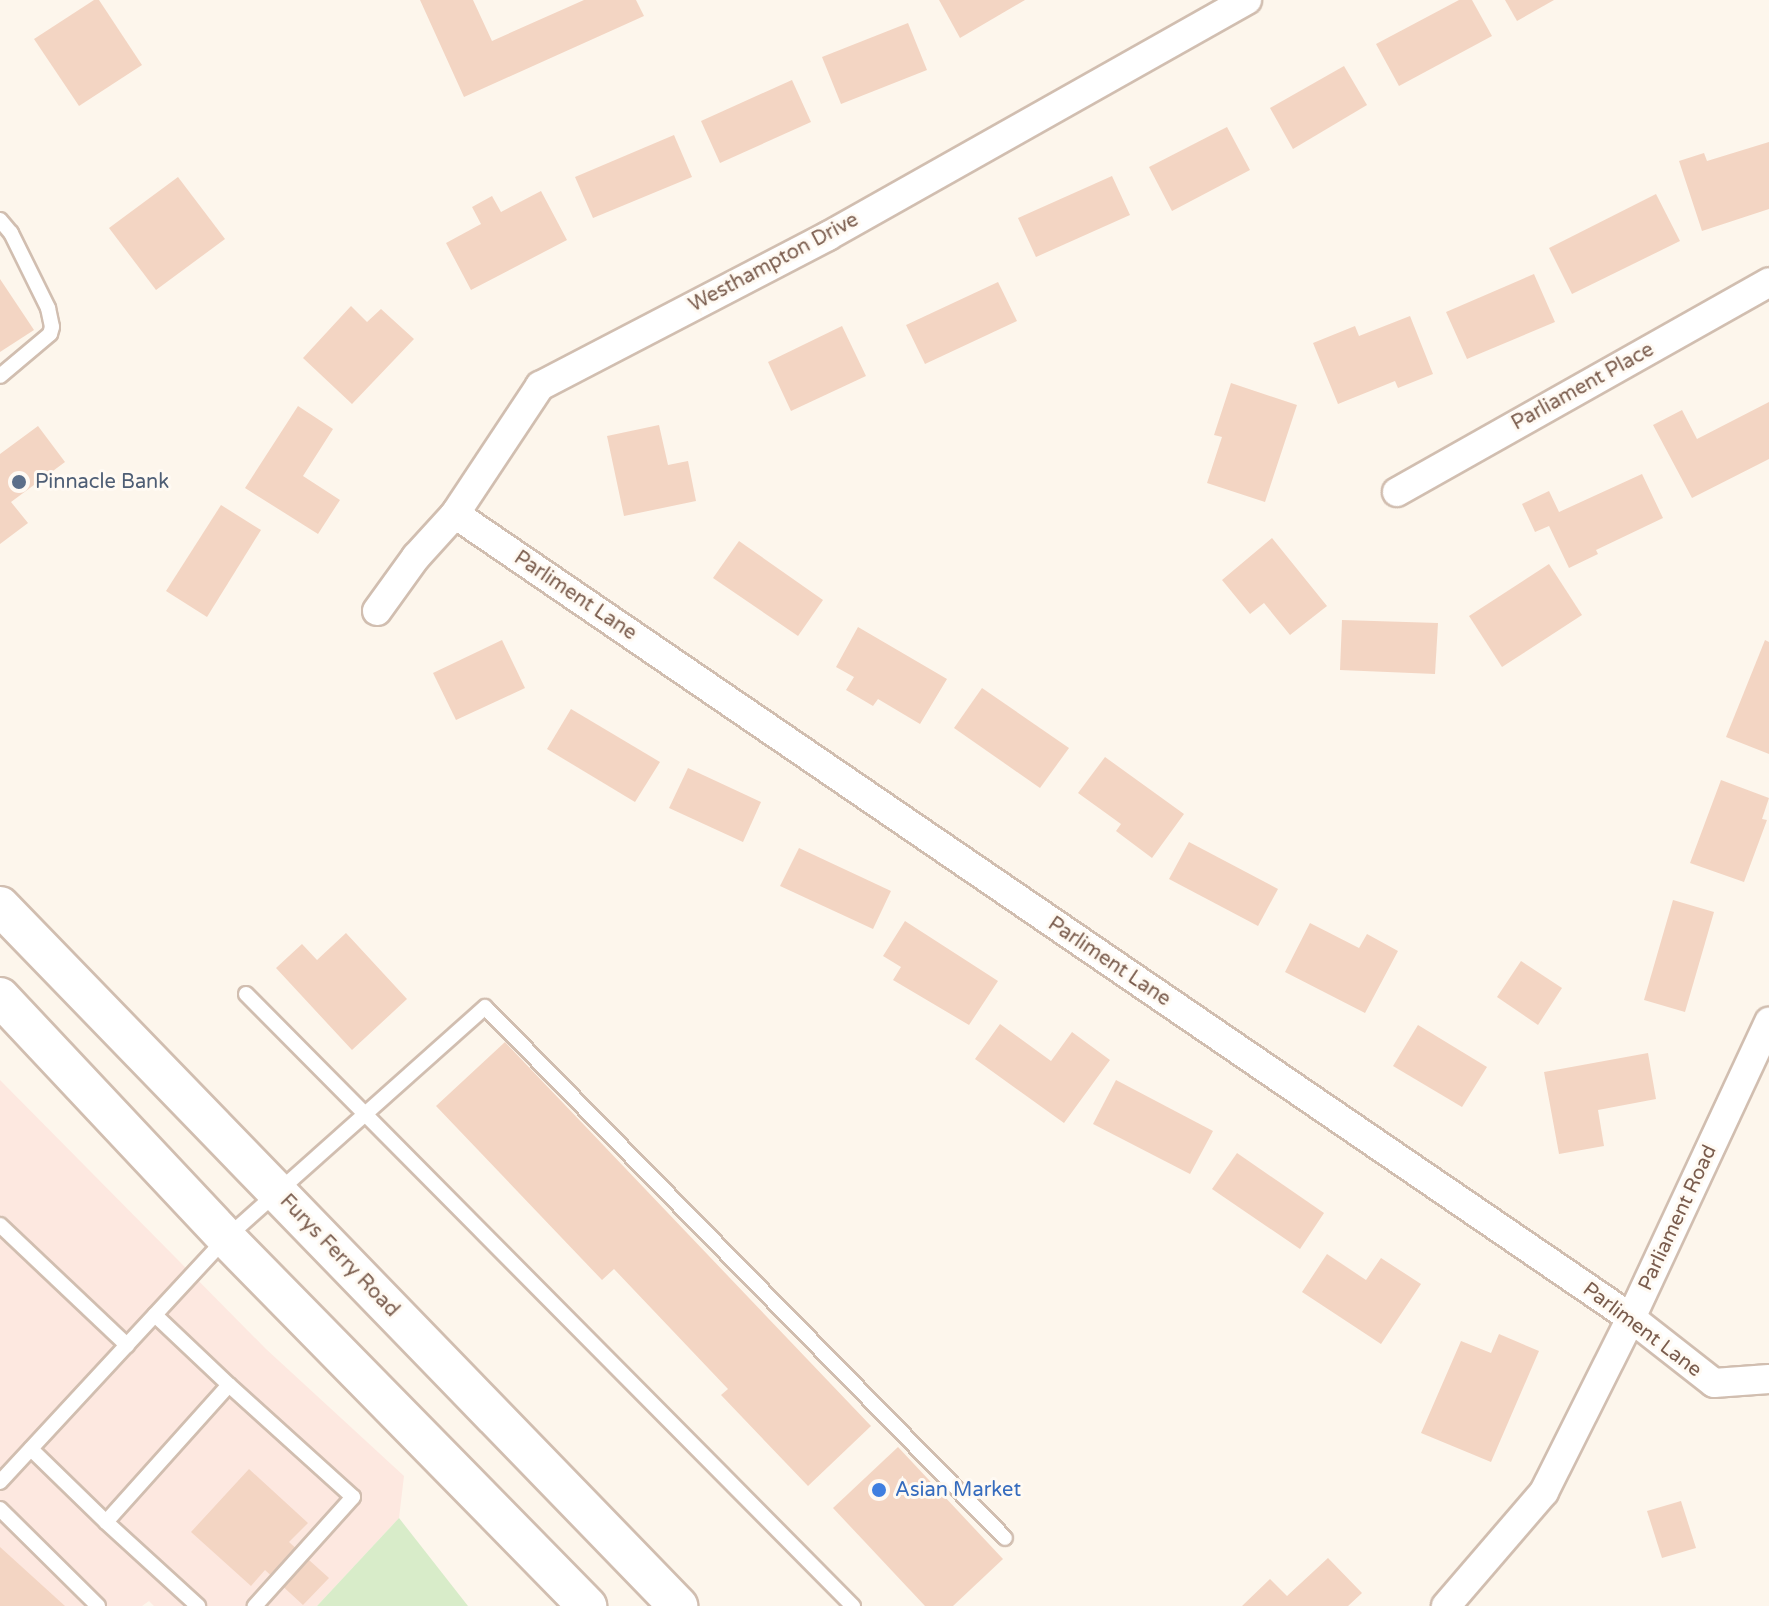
<!DOCTYPE html>
<html>
<head>
<meta charset="utf-8">
<style>
  body { margin:0 }
  #map { position:relative; width:1769px; height:1606px; overflow:hidden; background:#fdf6ec; font-family:"Varela Round",sans-serif }
  div>[style] { position:absolute }
  .commercial>* { inset:0; background:#fde8e0 }
  .green>* { inset:0; background:#d8ecc9 }
  .building>* { inset:0; background:#f3d5c3 }
  .roads { filter:drop-shadow(2px 0 #d1beb0) drop-shadow(-2px 0 #d1beb0) drop-shadow(0 2px #d1beb0) drop-shadow(0 -2px #d1beb0) }
  .service>* { height:14px; margin:-7px; padding:0 7px; transform-origin:7px; border-radius:7px; background:#fff }
  .minor>* { height:28px; margin:-14px; padding:0 14px; transform-origin:14px; border-radius:14px; background:#fff }
  .secondary>* { height:38px; margin:-19px; padding:0 19px; transform-origin:19px; border-radius:19px; background:#fff }
  .dots>* { width:22px; height:22px; translate:-50% -50%; box-sizing:border-box; border:4px solid #fffaf3; border-radius:50% }
  span { translate:-50% -50%; white-space:nowrap; text-align:center; line-height:1.15; -webkit-text-stroke:6px #fffaf3; paint-order:stroke }
  .street-label { font-size:20px; color:#7a5c4d }
  .service-label { font-size:20px; color:#4e5e75 }
  .left { translate:0 -50%; text-align:left }
  .shop-label { font-size:20px; color:#366cbe }
</style>
</head>
<body>
<div id="map">
  <div class="commercial">
    <i style="clip-path:polygon(0 1080px,266px 1349px,404px 1476px,399px 1518px,317px 1606px,154px 1606px,149px 1601px,142px 1606px,0 1606px)"></i>
  </div>
  <div class="green">
    <i style="clip-path:polygon(399px 1518px,468px 1606px,317px 1606px)"></i>
  </div>
  <div class="building">
    <i style="clip-path:polygon(94px 0,99px 0,142px 65px,79px 106px,34px 39px)"></i>
    <i style="clip-path:polygon(420px 0,473px 0,492px 41px,584px 0,636px 0,644px 16px,464px 97px)"></i>
    <i style="clip-path:polygon(939px 0,1025px 0,960px 38px)"></i>
    <i style="clip-path:polygon(1459px 0,1472px 0,1492px 36px,1399px 86px,1376px 44px)"></i>
    <i style="clip-path:polygon(1505px 0,1554px 0,1517px 21px)"></i>
    <i style="clip-path:polygon(908px 23px,927px 70px,841px 104px,822px 57px)"></i>
    <i style="clip-path:polygon(1344px 66px,1367px 105px,1293px 149px,1270px 108px)"></i>
    <i style="clip-path:polygon(792px 80px,811px 122px,720px 163px,701px 121px)"></i>
    <i style="clip-path:polygon(1227px 127px,1250px 170px,1172px 211px,1149px 167px)"></i>
    <i style="clip-path:polygon(674px 135px,692px 177px,593px 218px,575px 177px)"></i>
    <i style="clip-path:polygon(1769px 142px,1769px 209px,1702px 231px,1679px 161px,1704px 153px,1707px 161px)"></i>
    <i style="clip-path:polygon(1112px 176px,1130px 215px,1036px 257px,1018px 218px)"></i>
    <i style="clip-path:polygon(178px 177px,225px 239px,156px 290px,109px 228px)"></i>
    <i style="clip-path:polygon(541px 191px,567px 240px,471px 290px,446px 243px,481px 224px,472px 207px,492px 196px,501px 212px)"></i>
    <i style="clip-path:polygon(1656px 194px,1680px 241px,1572px 294px,1549px 248px)"></i>
    <i style="clip-path:polygon(1534px 274px,1555px 322px,1467px 359px,1446px 312px)"></i>
    <i style="clip-path:polygon(0 279px,34px 330px,0 352px)"></i>
    <i style="clip-path:polygon(998px 282px,1017px 321px,925px 364px,906px 325px)"></i>
    <i style="clip-path:polygon(351px 306px,367px 322px,381px 309px,414px 339px,352px 404px,303px 358px)"></i>
    <i style="clip-path:polygon(1410px 316px,1433px 374px,1398px 388px,1395px 381px,1338px 404px,1313px 343px,1355px 326px,1359px 336px)"></i>
    <i style="clip-path:polygon(842px 326px,866px 376px,791px 411px,768px 362px)"></i>
    <i style="clip-path:polygon(1231px 383px,1297px 405px,1265px 502px,1207px 483px,1222px 437px,1214px 435px)"></i>
    <i style="clip-path:polygon(1769px 402px,1769px 459px,1692px 498px,1653px 425px,1682px 410px,1697px 439px)"></i>
    <i style="clip-path:polygon(298px 406px,333px 429px,303px 476px,340px 500px,318px 534px,245px 488px)"></i>
    <i style="clip-path:polygon(659px 425px,668px 465px,688px 461px,696px 501px,624px 516px,607px 436px)"></i>
    <i style="clip-path:polygon(38px 426px,65px 462px,11px 502px,28px 523px,0 544px,0 454px)"></i>
    <i style="clip-path:polygon(1642px 474px,1663px 518px,1596px 550px,1598px 554px,1569px 568px,1549px 526px,1535px 532px,1522px 504px,1549px 491px,1559px 512px)"></i>
    <i style="clip-path:polygon(221px 505px,261px 530px,207px 617px,166px 591px)"></i>
    <i style="clip-path:polygon(1272px 538px,1327px 606px,1290px 635px,1264px 603px,1250px 614px,1222px 580px)"></i>
    <i style="clip-path:polygon(739px 541px,823px 600px,798px 636px,713px 578px)"></i>
    <i style="clip-path:polygon(1549px 564px,1582px 615px,1502px 667px,1469px 616px)"></i>
    <i style="clip-path:polygon(1342px 620px,1438px 623px,1435px 674px,1340px 670px)"></i>
    <i style="clip-path:polygon(858px 627px,947px 679px,920px 724px,878px 699px,873px 706px,846px 690px,854px 677px,836px 667px)"></i>
    <i style="clip-path:polygon(502px 640px,525px 688px,456px 720px,433px 673px)"></i>
    <i style="clip-path:polygon(1765px 640px,1769px 642px,1769px 754px,1726px 737px)"></i>
    <i style="clip-path:polygon(982px 688px,1069px 748px,1040px 788px,954px 728px)"></i>
    <i style="clip-path:polygon(571px 709px,660px 762px,635px 802px,547px 749px)"></i>
    <i style="clip-path:polygon(1105px 757px,1184px 814px,1152px 858px,1116px 831px,1121px 824px,1078px 793px)"></i>
    <i style="clip-path:polygon(688px 768px,761px 802px,743px 842px,669px 808px)"></i>
    <i style="clip-path:polygon(1721px 780px,1769px 798px,1762px 819px,1767px 820px,1744px 882px,1690px 863px)"></i>
    <i style="clip-path:polygon(1189px 842px,1278px 889px,1258px 926px,1169px 879px)"></i>
    <i style="clip-path:polygon(799px 848px,891px 891px,873px 929px,780px 886px)"></i>
    <i style="clip-path:polygon(1673px 900px,1714px 912px,1685px 1012px,1644px 1000px)"></i>
    <i style="clip-path:polygon(905px 921px,998px 981px,969px 1025px,893px 980px,901px 967px,883px 956px)"></i>
    <i style="clip-path:polygon(1310px 923px,1359px 948px,1367px 934px,1398px 951px,1365px 1013px,1285px 972px)"></i>
    <i style="clip-path:polygon(346px 933px,407px 999px,352px 1050px,276px 968px,302px 944px,317px 960px)"></i>
    <i style="clip-path:polygon(1521px 961px,1562px 988px,1538px 1025px,1497px 997px)"></i>
    <i style="clip-path:polygon(1000px 1024px,1051px 1061px,1072px 1032px,1110px 1060px,1064px 1123px,975px 1059px)"></i>
    <i style="clip-path:polygon(1418px 1025px,1487px 1067px,1462px 1107px,1393px 1066px)"></i>
    <i style="clip-path:polygon(505px 1042px,871px 1426px,808px 1486px,721px 1395px,728px 1389px,614px 1269px,602px 1280px,436px 1106px)"></i>
    <i style="clip-path:polygon(1648px 1053px,1656px 1099px,1598px 1110px,1604px 1146px,1559px 1154px,1544px 1072px)"></i>
    <i style="clip-path:polygon(1116px 1080px,1213px 1131px,1190px 1174px,1093px 1124px)"></i>
    <i style="clip-path:polygon(1237px 1153px,1324px 1213px,1300px 1249px,1212px 1189px)"></i>
    <i style="clip-path:polygon(1327px 1254px,1366px 1280px,1381px 1258px,1421px 1284px,1381px 1344px,1302px 1292px)"></i>
    <i style="clip-path:polygon(1499px 1334px,1539px 1351px,1491px 1462px,1421px 1433px,1461px 1341px,1491px 1353px)"></i>
    <i style="clip-path:polygon(898px 1447px,1003px 1559px,953px 1606px,925px 1606px,833px 1508px)"></i>
    <i style="clip-path:polygon(249px 1469px,308px 1523px,289px 1542px,329px 1578px,303px 1605px,265px 1570px,251px 1586px,191px 1532px)"></i>
    <i style="clip-path:polygon(1681px 1501px,1696px 1548px,1662px 1558px,1647px 1511px)"></i>
    <i style="clip-path:polygon(0 1547px,65px 1606px,0 1606px)"></i>
    <i style="clip-path:polygon(1328px 1558px,1362px 1593px,1348px 1606px,1242px 1606px,1270px 1579px,1287px 1596px)"></i>
  </div>
  <div class="roads">
    <div class="service">
      <i style="left:0;top:220px;width:17px;rotate:50deg"></i>
      <i style="left:11px;top:233px;width:84px;rotate:63.7deg"></i>
      <i style="left:48px;top:308px;width:19px;rotate:78deg"></i>
      <i style="left:52px;top:327px;width:7px;rotate:106deg"></i>
      <i style="left:50px;top:334px;width:65px;rotate:140deg"></i>
      <i style="left:246px;top:994px;width:862px;rotate:45.24deg"></i>
      <i style="left:0;top:1225px;width:175px;rotate:43.4deg"></i>
      <i style="left:229px;top:1385px;width:167px;rotate:42.1deg"></i>
      <i style="left:353px;top:1497px;width:147px;rotate:132deg"></i>
      <i style="left:31px;top:1449px;width:105px;rotate:44.2deg"></i>
      <i style="left:106px;top:1522px;width:184px;rotate:-48.1deg"></i>
      <i style="left:229px;top:1385px;width:102px;rotate:-136.6deg"></i>
      <i style="left:0;top:1482px;width:333px;rotate:-47.2deg"></i>
      <i style="left:226px;top:1238px;width:347px;rotate:-41.7deg"></i>
      <i style="left:485px;top:1007px;width:743px;rotate:45.6deg"></i>
      <i style="left:0;top:1509px;width:138px;rotate:44.7deg"></i>
      <i style="left:106px;top:1522px;width:125px;rotate:42.4deg"></i>
    </div>
    <div class="minor">
      <i style="left:1397px;top:492px;width:427px;rotate:-29.4deg"></i>
      <i style="left:455px;top:514px;width:1425px;rotate:34.36deg"></i>
      <i style="left:1631px;top:1318px;width:105px;rotate:38.1deg"></i>
      <i style="left:1714px;top:1383px;width:55px;rotate:-4.2deg"></i>
      <i style="left:377px;top:611px;width:67px;rotate:-54.2deg"></i>
      <i style="left:416px;top:557px;width:58px;rotate:-47.8deg"></i>
      <i style="left:455px;top:514px;width:154px;rotate:-56.4deg"></i>
      <i style="left:540px;top:386px;width:325px;rotate:-27.5deg"></i>
      <i style="left:828px;top:236px;width:481px;rotate:-29.4deg"></i>
      <i style="left:1446px;top:1606px;width:150px;rotate:-49.3deg"></i>
      <i style="left:1544px;top:1492px;width:195px;rotate:-63.4deg"></i>
      <i style="left:1631px;top:1318px;width:327px;rotate:-65deg"></i>
    </div>
    <div class="secondary">
      <i style="left:0;top:906px;width:975px;rotate:45.91deg"></i>
      <i style="left:0;top:997px;width:330px;rotate:46.8deg"></i>
      <i style="left:226px;top:1238px;width:516px;rotate:45.55deg"></i>
    </div>
  </div>
  <div class="dots">
    <i style="left:19px;top:482px;background:#5c6f8a"></i>
    <i style="left:879px;top:1490px;background:#3f7fe0"></i>
  </div>
  <div class="street-label">
    <span style="left:774px;top:263px;rotate:-28deg">Westhampton Drive</span>
    <span style="left:1583px;top:387px;rotate:-29deg">Parliament Place</span>
    <span style="left:575px;top:596px;rotate:34deg">Parliment Lane</span>
    <span style="left:1109px;top:962px;rotate:34deg">Parliment Lane</span>
    <span style="left:1678px;top:1218px;rotate:-65deg">Parliament Road</span>
    <span style="left:339px;top:1256px;rotate:46deg">Furys Ferry Road</span>
    <span style="left:1642px;top:1330px;rotate:37deg">Parliment Lane</span>
  </div>
  <div class="service-label">
    <span class="left" style="left:35px;top:482px">Pinnacle Bank</span>
  </div>
  <div class="shop-label">
    <span class="left" style="left:895px;top:1490px">Asian Market</span>
  </div>
</div>
</body>
</html>
